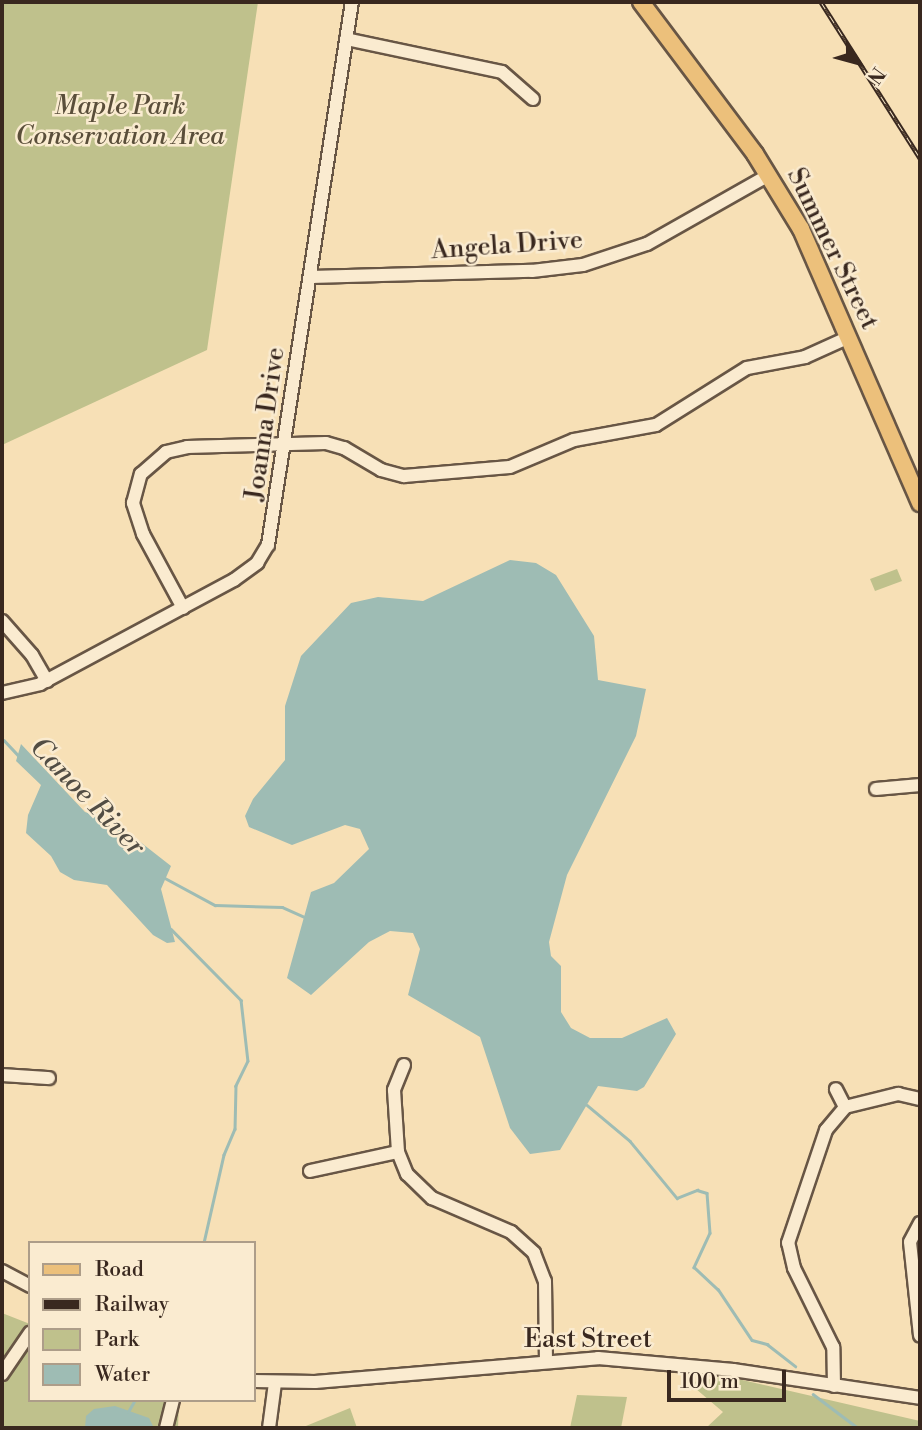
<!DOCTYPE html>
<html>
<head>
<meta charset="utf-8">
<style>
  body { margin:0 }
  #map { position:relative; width:922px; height:1430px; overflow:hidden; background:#f7e0b6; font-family:"Libre Bodoni",serif }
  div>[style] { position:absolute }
  .green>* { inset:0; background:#bfc18c }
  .water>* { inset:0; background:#9ebcb4 }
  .stream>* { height:2.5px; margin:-1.25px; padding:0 1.25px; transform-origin:1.25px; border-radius:1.25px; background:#9ebcb4 }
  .roads { filter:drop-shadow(2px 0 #685645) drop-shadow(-2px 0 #685645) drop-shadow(0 2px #685645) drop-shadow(0 -2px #685645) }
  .minor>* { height:12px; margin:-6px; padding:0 6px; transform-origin:6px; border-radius:6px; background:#faebd0 }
  .major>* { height:16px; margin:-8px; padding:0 8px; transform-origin:8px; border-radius:8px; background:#ecc07b }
  .rail>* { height:5px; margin-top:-2.5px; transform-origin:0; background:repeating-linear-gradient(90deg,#faebd0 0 8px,#39281f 0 16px); box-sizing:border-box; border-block:2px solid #39281f }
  span { translate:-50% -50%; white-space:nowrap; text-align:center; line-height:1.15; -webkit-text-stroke:5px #faebd0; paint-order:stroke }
  .park-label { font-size:26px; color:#5a4e3a; font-style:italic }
  .street-label { font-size:26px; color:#39281f }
  .water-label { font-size:28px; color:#524d44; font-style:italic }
  .frame { position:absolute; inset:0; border:4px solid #39281f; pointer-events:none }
  .legend { position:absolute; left:28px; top:1241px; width:228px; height:161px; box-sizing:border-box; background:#faebd0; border:2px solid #ad9d89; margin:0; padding:9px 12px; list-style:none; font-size:21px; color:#39281f }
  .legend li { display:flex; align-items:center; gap:14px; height:35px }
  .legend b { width:35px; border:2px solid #ad9d89 }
  .north { position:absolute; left:824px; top:28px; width:70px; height:70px; -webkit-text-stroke:5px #faebd0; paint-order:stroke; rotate:126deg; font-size:19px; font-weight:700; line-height:28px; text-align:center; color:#39281f }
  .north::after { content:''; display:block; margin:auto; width:24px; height:32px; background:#39281f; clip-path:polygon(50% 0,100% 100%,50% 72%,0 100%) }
  .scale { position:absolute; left:667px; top:1370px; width:119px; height:32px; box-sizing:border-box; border:4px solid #39281f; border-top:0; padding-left:9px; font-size:21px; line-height:24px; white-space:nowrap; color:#39281f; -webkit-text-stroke:5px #faebd0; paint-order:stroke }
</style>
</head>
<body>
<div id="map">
  <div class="green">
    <i style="clip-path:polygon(2px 2px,258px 2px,207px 350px,2px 445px)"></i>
    <i style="clip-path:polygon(897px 569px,902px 581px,875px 591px,870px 579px)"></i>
    <i style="clip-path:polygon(2px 1313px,30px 1324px,30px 1400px,179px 1400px,178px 1428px,2px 1428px)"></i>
    <i style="clip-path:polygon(725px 1376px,920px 1421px,920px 1428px,706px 1428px,723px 1412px,689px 1383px)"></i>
    <i style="clip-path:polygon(577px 1395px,627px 1397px,621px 1428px,570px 1428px)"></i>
    <i style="clip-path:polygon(350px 1408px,357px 1428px,301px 1428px)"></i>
  </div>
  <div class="water">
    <i style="clip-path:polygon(510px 560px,536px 563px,556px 575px,594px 636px,598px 680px,646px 689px,636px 736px,567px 875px,549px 942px,551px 956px,561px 966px,561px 1012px,571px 1028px,590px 1038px,622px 1038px,667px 1018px,676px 1034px,644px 1087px,637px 1091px,598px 1086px,560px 1150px,530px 1154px,510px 1128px,480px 1037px,408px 995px,420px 949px,413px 933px,390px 931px,369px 942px,311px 995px,287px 978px,311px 892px,334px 883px,369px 849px,360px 829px,345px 825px,292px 845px,249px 827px,245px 816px,253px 799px,285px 760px,285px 706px,301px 656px,351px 603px,378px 597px,423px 601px)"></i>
    <i style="clip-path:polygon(21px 744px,85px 812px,116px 823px,171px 866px,161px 889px,175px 942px,167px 943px,153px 935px,107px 885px,74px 880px,60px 872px,51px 856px,26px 833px,28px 815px,41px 785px,16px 761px)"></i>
    <i style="clip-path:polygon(115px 1406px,149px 1418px,154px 1428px,85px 1428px,86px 1416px,94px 1409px)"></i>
  </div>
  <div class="stream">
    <i style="left:4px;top:740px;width:22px;rotate:47deg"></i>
    <i style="left:165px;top:878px;width:57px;rotate:28.4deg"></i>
    <i style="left:215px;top:905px;width:67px;rotate:1.7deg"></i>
    <i style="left:282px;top:907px;width:24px;rotate:24deg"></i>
    <i style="left:171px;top:929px;width:100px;rotate:45.4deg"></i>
    <i style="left:241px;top:1000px;width:61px;rotate:83.5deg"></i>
    <i style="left:248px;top:1061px;width:28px;rotate:116deg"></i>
    <i style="left:236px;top:1086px;width:43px;rotate:91.3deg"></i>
    <i style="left:235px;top:1129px;width:28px;rotate:113deg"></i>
    <i style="left:224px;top:1155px;width:90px;rotate:102.8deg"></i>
    <i style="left:587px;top:1105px;width:56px;rotate:39.9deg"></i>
    <i style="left:630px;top:1141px;width:74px;rotate:50.5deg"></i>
    <i style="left:677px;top:1198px;width:22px;rotate:-22deg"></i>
    <i style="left:697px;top:1190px;width:10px;rotate:17deg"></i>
    <i style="left:707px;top:1193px;width:40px;rotate:85.7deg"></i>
    <i style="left:710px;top:1233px;width:38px;rotate:115deg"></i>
    <i style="left:694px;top:1267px;width:33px;rotate:43deg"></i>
    <i style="left:718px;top:1289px;width:61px;rotate:56.3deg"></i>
    <i style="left:752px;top:1340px;width:16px;rotate:15deg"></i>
    <i style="left:767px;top:1344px;width:36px;rotate:38deg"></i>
    <i style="left:813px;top:1394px;width:56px;rotate:37.1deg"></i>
    <i style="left:128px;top:1412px;width:14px;rotate:-60deg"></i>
  </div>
  <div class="roads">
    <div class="minor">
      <i style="left:346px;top:39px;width:159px;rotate:11.9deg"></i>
      <i style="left:502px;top:72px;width:41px;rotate:41.1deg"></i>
      <i style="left:311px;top:277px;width:221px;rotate:-1.6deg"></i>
      <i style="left:532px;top:271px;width:51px;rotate:-6.7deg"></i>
      <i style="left:583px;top:265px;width:67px;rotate:-18.2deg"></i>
      <i style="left:647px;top:244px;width:140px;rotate:-29.5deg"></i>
      <i style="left:183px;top:608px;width:84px;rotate:-118.4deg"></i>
      <i style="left:143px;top:534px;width:33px;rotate:-108deg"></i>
      <i style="left:133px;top:503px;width:30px;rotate:-75deg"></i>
      <i style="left:141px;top:474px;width:33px;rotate:-41deg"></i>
      <i style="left:166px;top:452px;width:22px;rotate:-13deg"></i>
      <i style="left:187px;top:447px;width:139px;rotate:-1.6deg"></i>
      <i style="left:326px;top:443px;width:19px;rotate:16deg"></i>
      <i style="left:344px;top:448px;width:43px;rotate:30.7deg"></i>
      <i style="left:381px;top:470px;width:24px;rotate:15deg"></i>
      <i style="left:404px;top:476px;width:106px;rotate:-4.9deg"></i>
      <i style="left:510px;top:467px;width:69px;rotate:-22.9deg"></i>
      <i style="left:574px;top:440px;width:83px;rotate:-10.4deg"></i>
      <i style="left:656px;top:425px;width:107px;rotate:-32.1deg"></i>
      <i style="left:747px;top:368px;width:59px;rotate:-10.7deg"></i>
      <i style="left:805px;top:357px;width:48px;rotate:-24.4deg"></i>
      <i style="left:2px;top:621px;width:45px;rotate:48.6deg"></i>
      <i style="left:32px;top:655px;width:30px;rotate:60deg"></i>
      <i style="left:2px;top:693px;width:39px;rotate:-13deg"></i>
      <i style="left:40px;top:684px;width:220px;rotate:-28.2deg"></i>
      <i style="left:234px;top:580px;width:29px;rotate:-36deg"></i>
      <i style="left:257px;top:563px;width:21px;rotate:-59deg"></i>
      <i style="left:268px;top:545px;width:549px;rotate:-81.21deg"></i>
      <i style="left:876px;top:789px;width:44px;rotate:-5.2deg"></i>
      <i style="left:404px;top:1065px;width:27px;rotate:112deg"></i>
      <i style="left:394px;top:1090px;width:62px;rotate:86.3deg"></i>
      <i style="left:398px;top:1152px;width:24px;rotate:68deg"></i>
      <i style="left:407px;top:1174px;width:35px;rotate:44deg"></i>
      <i style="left:432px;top:1198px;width:86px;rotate:23.3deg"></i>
      <i style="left:511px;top:1232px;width:31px;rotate:42deg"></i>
      <i style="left:534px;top:1253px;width:30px;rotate:69deg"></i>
      <i style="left:545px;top:1281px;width:78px;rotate:89.3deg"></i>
      <i style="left:2px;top:1075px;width:47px;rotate:3.7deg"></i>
      <i style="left:845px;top:1107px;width:55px;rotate:-13.8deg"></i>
      <i style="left:898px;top:1094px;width:23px;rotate:13deg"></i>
      <i style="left:310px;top:1171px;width:90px;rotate:-12.2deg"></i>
      <i style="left:920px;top:1223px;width:21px;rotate:118deg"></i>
      <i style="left:910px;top:1242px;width:94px;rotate:83.9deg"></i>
      <i style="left:2px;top:1271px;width:32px;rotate:28deg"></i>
      <i style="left:2px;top:1374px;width:50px;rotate:-55.7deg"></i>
      <i style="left:254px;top:1381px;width:61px;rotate:0.9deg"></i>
      <i style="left:315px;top:1382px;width:284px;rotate:-4.8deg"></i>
      <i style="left:598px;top:1358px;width:136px;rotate:5.1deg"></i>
      <i style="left:733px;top:1370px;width:189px;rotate:8.5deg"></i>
      <i style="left:834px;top:1386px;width:39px;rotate:-91deg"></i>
      <i style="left:833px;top:1347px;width:88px;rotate:-116.3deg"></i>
      <i style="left:794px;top:1268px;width:26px;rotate:-103deg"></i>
      <i style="left:788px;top:1243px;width:119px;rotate:-71.4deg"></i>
      <i style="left:826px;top:1130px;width:30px;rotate:-50deg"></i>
      <i style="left:845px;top:1107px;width:20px;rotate:-117deg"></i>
      <i style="left:166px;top:1428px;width:29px;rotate:-76deg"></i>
      <i style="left:269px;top:1428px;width:45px;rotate:-82.4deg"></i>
    </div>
    <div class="major">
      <i style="left:641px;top:2px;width:190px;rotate:53.1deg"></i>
      <i style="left:755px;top:154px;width:88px;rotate:58.5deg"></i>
      <i style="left:801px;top:229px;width:299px;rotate:66.5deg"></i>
    </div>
  </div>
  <div class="rail">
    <i style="left:821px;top:2px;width:185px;rotate:57.6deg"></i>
  </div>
  <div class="park-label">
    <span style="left:120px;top:122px">Maple Park<br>Conservation Area</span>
  </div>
  <div class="street-label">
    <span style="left:507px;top:246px;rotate:-4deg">Angela Drive</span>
    <span style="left:832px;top:249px;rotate:64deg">Summer Street</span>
    <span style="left:266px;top:424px;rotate:-82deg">Joanna Drive</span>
    <span style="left:588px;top:1340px">East Street</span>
  </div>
  <div class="water-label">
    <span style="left:87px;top:797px;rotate:46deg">Canoe River</span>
  </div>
  <div class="frame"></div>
  <ul class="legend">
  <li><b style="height:9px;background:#ecc07b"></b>Road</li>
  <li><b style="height:9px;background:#39281f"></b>Railway</li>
  <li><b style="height:19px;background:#bfc18c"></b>Park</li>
  <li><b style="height:19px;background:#9ebcb4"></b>Water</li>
  </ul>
  <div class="north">N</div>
  <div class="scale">100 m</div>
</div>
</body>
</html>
